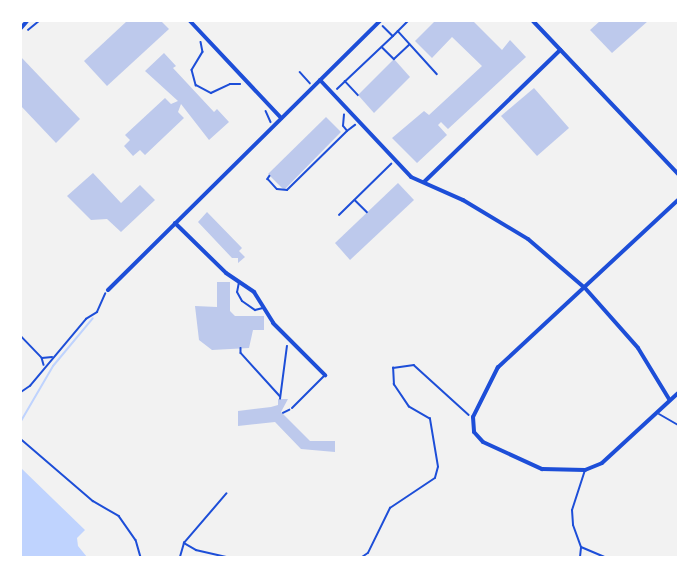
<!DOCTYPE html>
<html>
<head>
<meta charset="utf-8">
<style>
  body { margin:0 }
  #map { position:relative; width:699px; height:578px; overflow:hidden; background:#f2f2f2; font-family:Helvetica,sans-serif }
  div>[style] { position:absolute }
  .water>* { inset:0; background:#bfd3fe }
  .stream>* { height:2px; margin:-1px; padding:0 1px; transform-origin:1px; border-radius:1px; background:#bfd3fe }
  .building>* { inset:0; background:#bdc9ec }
  .path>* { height:1.5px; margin:-0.75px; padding:0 0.75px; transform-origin:0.75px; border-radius:0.75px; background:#1d4ed8 }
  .service>* { height:2px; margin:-1px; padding:0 1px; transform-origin:1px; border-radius:1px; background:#1d4ed8 }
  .minor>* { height:4px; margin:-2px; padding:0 2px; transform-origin:2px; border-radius:2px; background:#1d4ed8 }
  span { translate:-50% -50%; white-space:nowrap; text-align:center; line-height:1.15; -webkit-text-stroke:4.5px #fff; paint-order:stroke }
  .frame { position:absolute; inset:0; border:22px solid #fff; pointer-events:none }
</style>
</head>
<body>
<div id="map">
  <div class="water">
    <i style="clip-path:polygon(21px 468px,85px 530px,77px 538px,78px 546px,87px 557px,21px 557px)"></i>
  </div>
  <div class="stream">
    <i style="left:21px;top:421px;width:64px;rotate:-59.8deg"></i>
    <i style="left:53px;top:366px;width:62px;rotate:-50.2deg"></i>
  </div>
  <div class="building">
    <i style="clip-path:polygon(127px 21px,161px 21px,169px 29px,107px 86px,84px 61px)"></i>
    <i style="clip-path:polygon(435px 21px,473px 21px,502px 50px,510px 40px,526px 57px,448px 129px,441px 122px,438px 125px,447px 135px,417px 163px,392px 138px,424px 111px,429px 115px,482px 66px,452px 37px,432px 58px,415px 41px)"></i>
    <i style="clip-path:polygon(600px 21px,648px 21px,612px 53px,590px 30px)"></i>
    <i style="clip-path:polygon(164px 53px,176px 66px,173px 68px,214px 112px,217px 109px,229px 122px,209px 140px,181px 104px,178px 112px,184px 118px,145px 155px,140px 150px,133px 156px,124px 146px,130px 140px,125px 135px,165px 98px,171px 104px,178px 101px,145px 71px)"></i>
    <i style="clip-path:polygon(21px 57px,80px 119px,56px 143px,21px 106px)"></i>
    <i style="clip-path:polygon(394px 59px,410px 77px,374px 113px,358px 95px)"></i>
    <i style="clip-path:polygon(534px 88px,569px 128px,537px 156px,501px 116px)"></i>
    <i style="clip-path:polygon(326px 117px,341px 132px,284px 190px,268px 174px)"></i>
    <i style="clip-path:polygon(93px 173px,121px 203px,140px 185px,155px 200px,121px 232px,107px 219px,91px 220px,67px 196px)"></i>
    <i style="clip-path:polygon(398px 183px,414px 200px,350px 260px,335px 243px)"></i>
    <i style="clip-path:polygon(207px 212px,242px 248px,239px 251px,245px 257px,238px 263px,238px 258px,232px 258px,198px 222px)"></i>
    <i style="clip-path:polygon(217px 282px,230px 282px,230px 311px,235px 316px,264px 316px,264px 330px,253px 330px,249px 348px,212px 350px,199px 340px,195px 306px,217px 307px)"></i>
    <i style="clip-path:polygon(278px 399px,288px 399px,281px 412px,310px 441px,335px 441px,335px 452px,301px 449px,275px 422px,238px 426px,238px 411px,271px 407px,278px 405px)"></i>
  </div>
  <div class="path">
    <i style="left:383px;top:26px;width:14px;rotate:45deg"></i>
    <i style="left:393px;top:36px;width:21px;rotate:-45deg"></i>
    <i style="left:28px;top:30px;width:14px;rotate:-39deg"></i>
    <i style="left:398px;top:31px;width:58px;rotate:47.8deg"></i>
    <i style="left:201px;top:42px;width:10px;rotate:79deg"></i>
    <i style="left:203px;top:52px;width:21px;rotate:121deg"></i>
    <i style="left:192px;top:70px;width:16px;rotate:75deg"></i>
    <i style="left:196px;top:85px;width:17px;rotate:28deg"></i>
    <i style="left:211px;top:93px;width:21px;rotate:-25deg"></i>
    <i style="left:230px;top:84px;width:10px"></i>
    <i style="left:382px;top:47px;width:17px;rotate:45deg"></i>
    <i style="left:394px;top:59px;width:21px;rotate:-43deg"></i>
    <i style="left:300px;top:72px;width:15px;rotate:48deg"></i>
    <i style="left:345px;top:81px;width:19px;rotate:47deg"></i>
    <i style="left:337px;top:89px;width:77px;rotate:-43.4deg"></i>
    <i style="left:266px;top:111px;width:12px;rotate:66deg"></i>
    <i style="left:347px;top:131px;width:10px;rotate:-37deg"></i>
    <i style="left:270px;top:176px;width:4px;rotate:124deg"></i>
    <i style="left:268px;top:179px;width:13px;rotate:48deg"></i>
    <i style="left:277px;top:189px;width:10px;rotate:6deg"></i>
    <i style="left:287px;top:190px;width:84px;rotate:-44.5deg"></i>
    <i style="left:347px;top:131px;width:6px;rotate:-129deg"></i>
    <i style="left:343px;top:126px;width:11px;rotate:-85deg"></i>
    <i style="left:355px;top:200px;width:17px;rotate:45deg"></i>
    <i style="left:339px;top:215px;width:73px;rotate:-44.4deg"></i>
    <i style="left:21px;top:336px;width:30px;rotate:46deg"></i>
    <i style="left:42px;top:358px;width:7px;rotate:74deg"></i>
    <i style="left:241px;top:348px;width:5px;rotate:90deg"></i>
    <i style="left:241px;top:353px;width:58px;rotate:47.8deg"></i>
    <i style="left:42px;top:358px;width:10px;rotate:-6deg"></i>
    <i style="left:21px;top:392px;width:11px;rotate:-34deg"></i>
    <i style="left:30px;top:386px;width:87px;rotate:-50.1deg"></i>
    <i style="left:86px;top:319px;width:13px;rotate:-32deg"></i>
    <i style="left:97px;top:312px;width:20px;rotate:-66deg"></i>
    <i style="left:280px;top:399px;width:53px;rotate:-82.5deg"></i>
    <i style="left:283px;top:413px;width:7px;rotate:-27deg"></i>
    <i style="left:21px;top:439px;width:95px;rotate:40.7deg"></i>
    <i style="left:93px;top:501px;width:30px;rotate:30deg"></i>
    <i style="left:119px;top:516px;width:29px;rotate:55deg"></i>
    <i style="left:136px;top:540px;width:18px;rotate:74deg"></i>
    <i style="left:184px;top:543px;width:65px;rotate:-49.4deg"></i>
    <i style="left:180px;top:557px;width:15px;rotate:-74deg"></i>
    <i style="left:184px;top:543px;width:14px;rotate:30deg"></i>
    <i style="left:196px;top:550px;width:32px;rotate:13deg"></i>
    <i style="left:362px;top:557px;width:7px;rotate:-34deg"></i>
    <i style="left:368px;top:553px;width:50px;rotate:-63.9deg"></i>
    <i style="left:390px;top:508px;width:54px;rotate:-33.7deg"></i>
    <i style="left:435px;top:478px;width:11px;rotate:-75deg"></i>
    <i style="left:438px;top:467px;width:49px;rotate:-99.5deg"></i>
    <i style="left:430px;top:419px;width:24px;rotate:-150deg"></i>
    <i style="left:409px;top:407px;width:27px;rotate:-124deg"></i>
    <i style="left:394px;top:385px;width:17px;rotate:-93deg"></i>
    <i style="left:393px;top:368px;width:21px;rotate:-8deg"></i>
    <i style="left:414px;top:365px;width:74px;rotate:42.3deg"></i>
  </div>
  <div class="service">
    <i style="left:239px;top:282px;width:10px;rotate:101deg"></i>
    <i style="left:237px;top:292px;width:10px;rotate:61deg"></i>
    <i style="left:242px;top:301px;width:16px;rotate:35deg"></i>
    <i style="left:255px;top:310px;width:8px;rotate:-14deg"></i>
    <i style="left:292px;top:408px;width:47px;rotate:-45deg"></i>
    <i style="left:659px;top:414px;width:22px;rotate:30deg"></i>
    <i style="left:585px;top:470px;width:42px;rotate:108deg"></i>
    <i style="left:572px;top:510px;width:15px;rotate:86deg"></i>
    <i style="left:573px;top:525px;width:23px;rotate:70deg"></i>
    <i style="left:581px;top:547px;width:25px;rotate:23deg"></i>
    <i style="left:580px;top:557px;width:10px;rotate:-84deg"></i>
  </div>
  <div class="minor">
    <i style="left:190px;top:21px;width:133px;rotate:46.8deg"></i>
    <i style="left:533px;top:21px;width:211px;rotate:46.5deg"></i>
    <i style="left:21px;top:28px;width:9px;rotate:-49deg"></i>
    <i style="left:320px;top:80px;width:133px;rotate:46.8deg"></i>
    <i style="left:411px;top:177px;width:57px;rotate:23.9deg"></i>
    <i style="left:463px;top:200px;width:76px;rotate:31deg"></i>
    <i style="left:528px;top:239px;width:75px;rotate:40.7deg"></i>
    <i style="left:585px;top:288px;width:80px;rotate:48.5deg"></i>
    <i style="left:638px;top:348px;width:60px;rotate:58.7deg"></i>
    <i style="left:424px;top:182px;width:190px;rotate:-44.1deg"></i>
    <i style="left:678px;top:200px;width:246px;rotate:137.1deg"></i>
    <i style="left:498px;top:367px;width:56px;rotate:116.6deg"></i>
    <i style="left:473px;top:417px;width:15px;rotate:86deg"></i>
    <i style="left:474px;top:432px;width:13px;rotate:48deg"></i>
    <i style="left:483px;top:442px;width:65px;rotate:24.6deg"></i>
    <i style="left:542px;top:469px;width:43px;rotate:1.3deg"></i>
    <i style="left:585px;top:470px;width:18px;rotate:-22deg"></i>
    <i style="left:602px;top:463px;width:103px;rotate:-42.6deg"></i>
    <i style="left:175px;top:223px;width:71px;rotate:44.4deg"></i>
    <i style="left:226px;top:273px;width:34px;rotate:34deg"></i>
    <i style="left:254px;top:292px;width:36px;rotate:58deg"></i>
    <i style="left:273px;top:323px;width:74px;rotate:45deg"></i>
    <i style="left:108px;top:290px;width:383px;rotate:-44.7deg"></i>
  </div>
  <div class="frame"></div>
</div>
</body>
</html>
